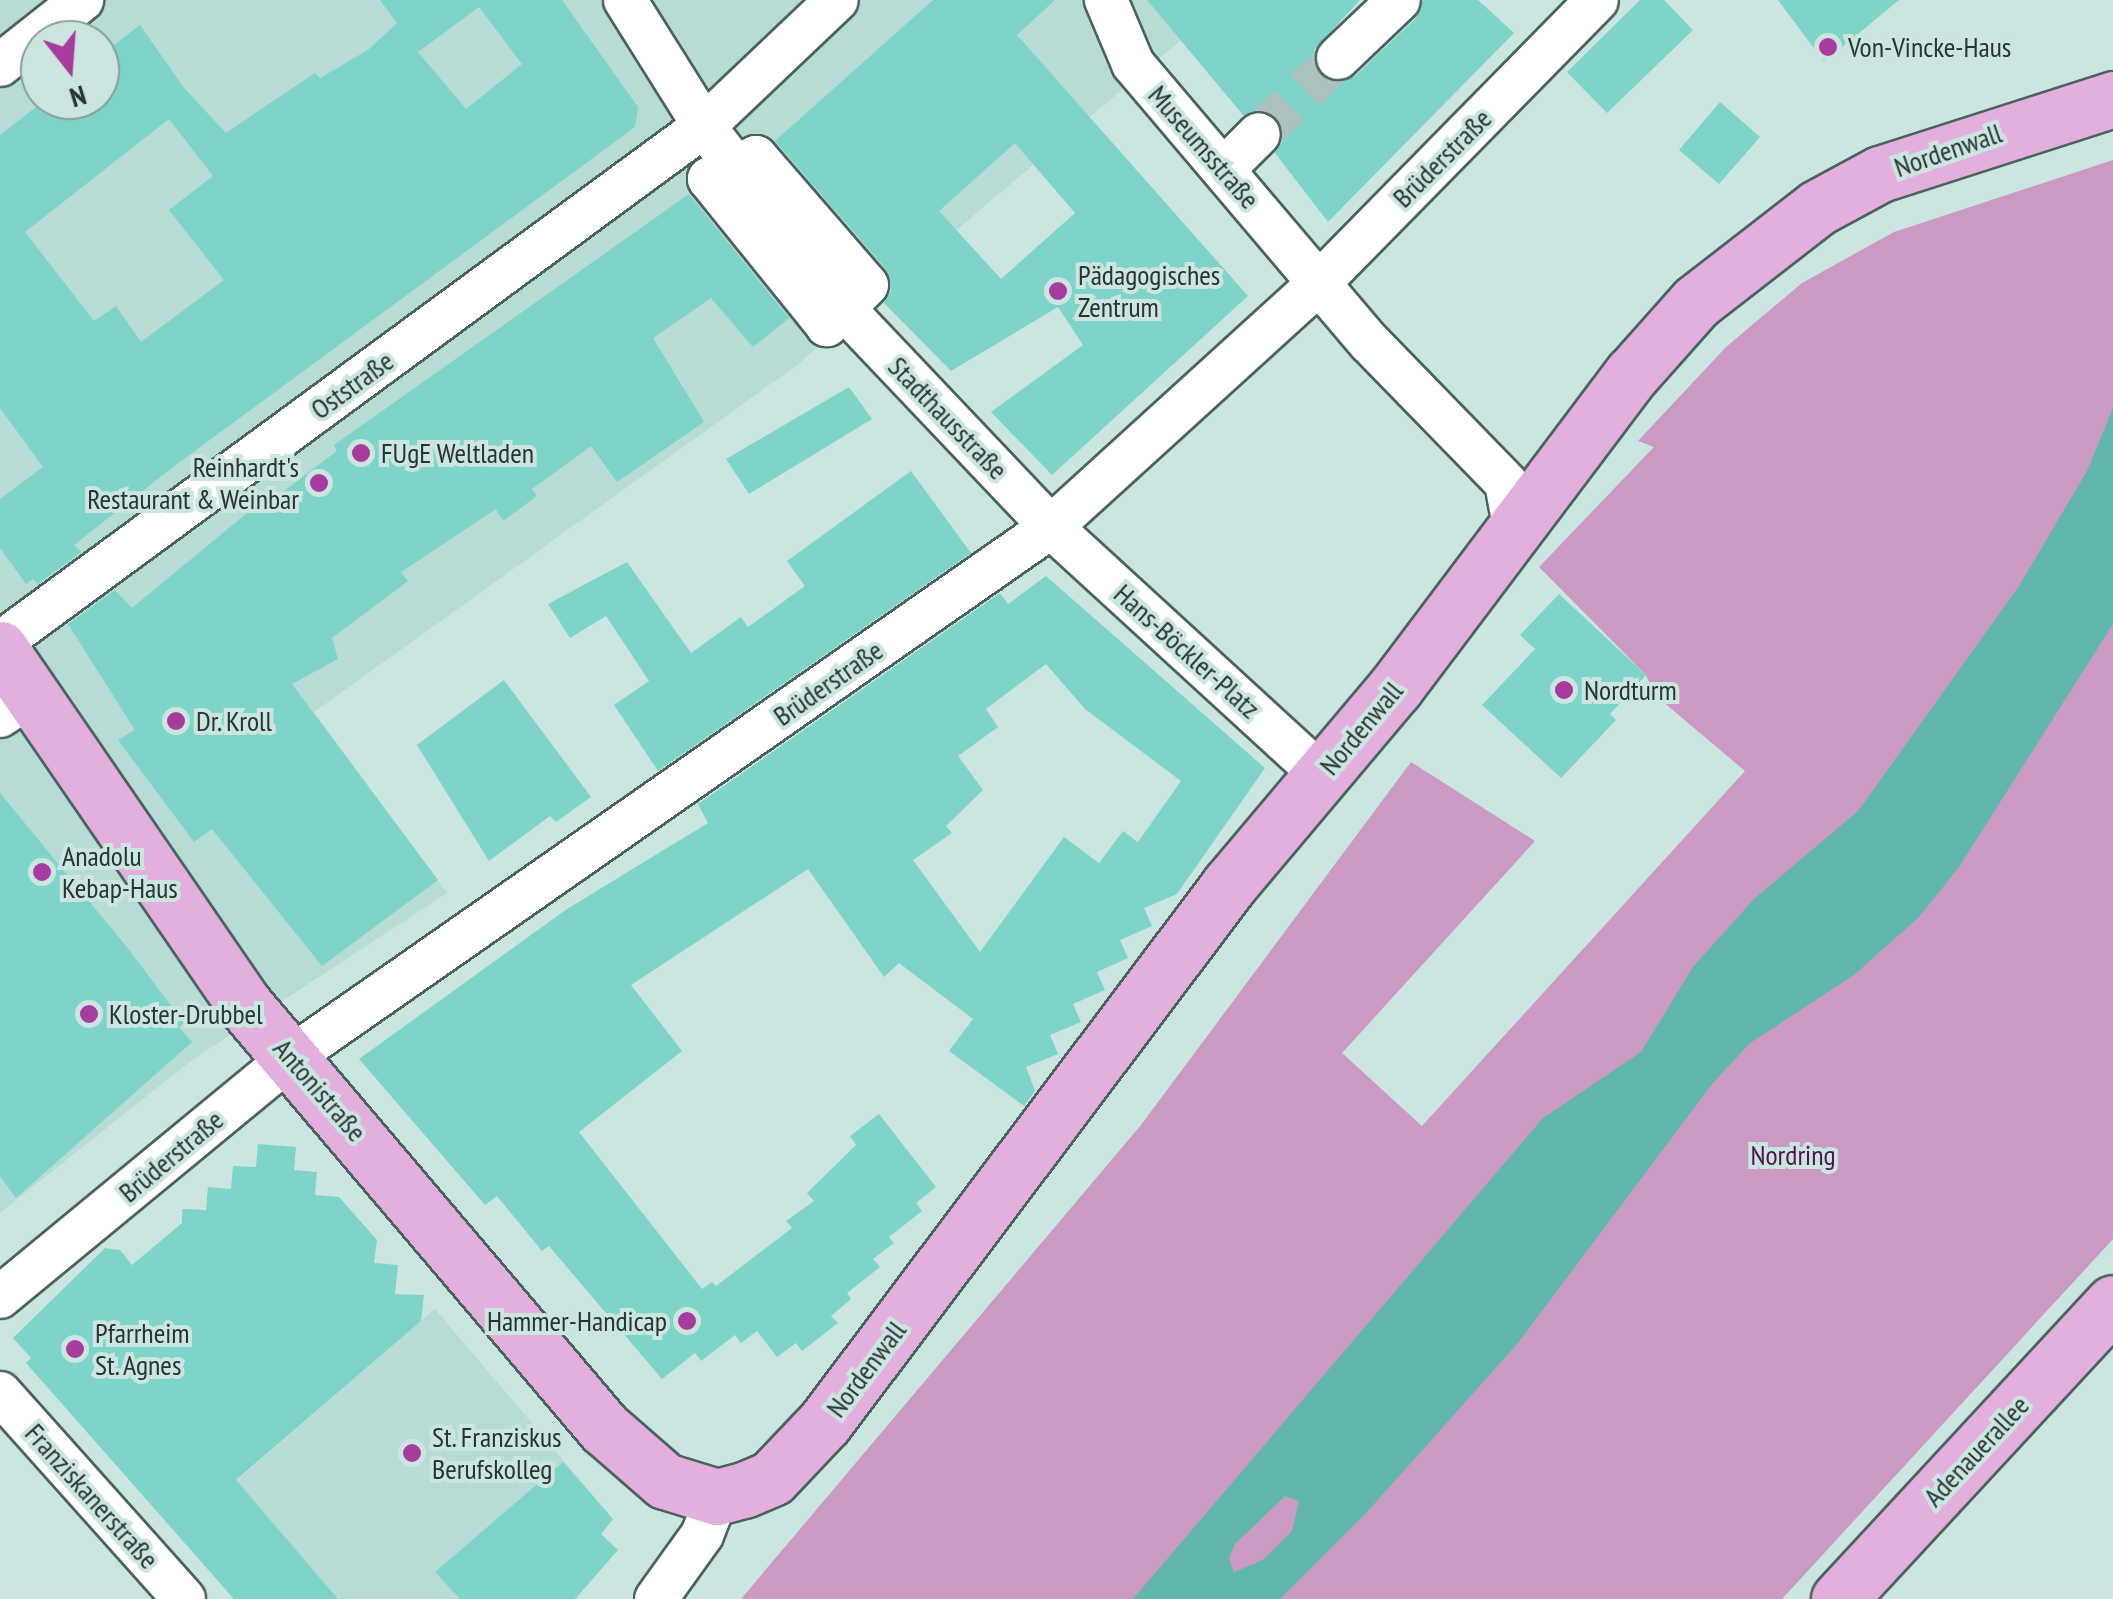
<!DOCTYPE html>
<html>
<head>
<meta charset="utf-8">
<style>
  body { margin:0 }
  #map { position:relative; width:2113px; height:1599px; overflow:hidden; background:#cbe5e1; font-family:"PT Sans Narrow",sans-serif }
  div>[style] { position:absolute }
  .built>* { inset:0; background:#b7dbd5 }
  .green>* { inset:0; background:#ca9ac3 }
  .water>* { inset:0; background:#61b7ac }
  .building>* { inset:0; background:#7fd4c9 }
  .minor-tunnel>* { height:42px; margin-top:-21px; transform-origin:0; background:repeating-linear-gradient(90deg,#abc2be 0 42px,transparent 0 63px) }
  .roads { filter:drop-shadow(2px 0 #4b625f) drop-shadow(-2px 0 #4b625f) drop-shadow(0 2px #4b625f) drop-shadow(0 -2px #4b625f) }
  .minor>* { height:42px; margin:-21px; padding:0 21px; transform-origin:21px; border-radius:21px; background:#fff }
  .major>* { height:55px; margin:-27.5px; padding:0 27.5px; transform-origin:27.5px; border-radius:27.5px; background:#e3afdd }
  .dots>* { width:28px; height:28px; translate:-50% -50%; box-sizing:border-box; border:5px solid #cbe5e1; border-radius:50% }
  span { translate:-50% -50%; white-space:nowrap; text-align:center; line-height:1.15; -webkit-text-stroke:8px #cbe5e1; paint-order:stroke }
  .poi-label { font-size:28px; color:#293432 }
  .left { translate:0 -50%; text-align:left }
  .right { translate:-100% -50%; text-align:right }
  .street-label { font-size:28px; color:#293432 }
  .park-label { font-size:28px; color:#50134b }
  .north { position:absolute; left:20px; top:20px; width:100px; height:100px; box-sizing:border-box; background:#cbe5e1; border:2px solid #8a9e9b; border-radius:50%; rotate:163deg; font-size:28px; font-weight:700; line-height:40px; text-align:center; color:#293432 }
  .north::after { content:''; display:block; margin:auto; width:35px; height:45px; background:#a73c9d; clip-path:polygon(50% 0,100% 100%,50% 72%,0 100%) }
</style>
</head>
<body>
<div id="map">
  <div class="built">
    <i style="clip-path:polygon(evenodd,0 0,1228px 0,797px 365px,314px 712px,447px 893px,192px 1060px,0 1213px,0 0,40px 40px,100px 40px,100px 100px,40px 100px,40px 40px)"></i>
    <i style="clip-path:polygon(435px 1309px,613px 1519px,601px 1534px,618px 1550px,575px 1599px,234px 1599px,176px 1533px)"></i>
  </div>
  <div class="green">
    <i style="clip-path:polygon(2113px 160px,2113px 1239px,1782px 1599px,741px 1599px,1141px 1125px,1411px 762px,1535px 841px,1342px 1053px,1422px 1126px,1745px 771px,1655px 695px,1646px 675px,1539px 567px,1654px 447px,1638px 441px,1726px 347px,1802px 283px,1894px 232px)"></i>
  </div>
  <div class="water">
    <i style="clip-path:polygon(evenodd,2113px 408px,2113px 624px,1959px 867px,1919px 917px,1854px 975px,1750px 1043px,1712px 1084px,1518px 1343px,1367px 1512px,1280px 1599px,1133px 1599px,1543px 1118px,1641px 1052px,1693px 967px,1754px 899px,1858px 811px,2019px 586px,2087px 471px,2113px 408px,1285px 1496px,1299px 1501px,1292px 1531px,1263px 1560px,1234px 1572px,1229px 1558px,1235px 1544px,1285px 1496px)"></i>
  </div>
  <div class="building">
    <i style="clip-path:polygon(evenodd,380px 0,562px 0,638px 107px,635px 127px,173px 467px,74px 545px,81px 552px,38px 584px,33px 579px,26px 584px,0 548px,0 499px,43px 467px,0 408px,0 135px,45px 100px,100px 100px,100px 56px,140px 25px,184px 88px,226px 133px,315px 73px,320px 78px,368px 50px,397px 23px,380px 0,479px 7px,522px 64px,466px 109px,418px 52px,479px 7px,380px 0,169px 119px,213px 176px,169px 210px,224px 280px,141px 342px,116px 306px,94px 321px,25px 232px,169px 119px)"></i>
    <i style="clip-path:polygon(evenodd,933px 0,1055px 0,1017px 35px,1248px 296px,1052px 475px,991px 412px,1083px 345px,1058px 307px,951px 371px,884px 303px,891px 291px,886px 269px,775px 141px,933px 0,1015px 143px,1075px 213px,1001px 279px,939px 211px,1015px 143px)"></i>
    <i style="clip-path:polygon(1147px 0,1360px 0,1314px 50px,1319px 74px,1332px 82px,1355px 76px,1416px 18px,1423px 0,1478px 0,1514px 33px,1328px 222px,1275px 153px,1283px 140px,1277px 117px,1264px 110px,1243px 115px)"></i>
    <i style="clip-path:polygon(1640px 0,1664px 0,1693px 30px,1607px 113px,1567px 72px)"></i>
    <i style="clip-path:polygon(1778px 0,1899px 0,1824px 62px)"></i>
    <i style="clip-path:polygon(1720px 102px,1760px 137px,1719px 184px,1679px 150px)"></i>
    <i style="clip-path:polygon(689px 194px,789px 318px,753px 347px,711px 298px,653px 338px,704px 422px,617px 482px,591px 446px,532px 489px,537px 496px,503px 521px,496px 509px,401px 572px,408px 581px,332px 638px,338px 659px,292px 684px,438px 880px,322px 966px,212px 829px,194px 842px,118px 740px,135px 730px,68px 624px,115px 590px,132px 608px,258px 504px,261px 508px,337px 451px,334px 445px)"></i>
    <i style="clip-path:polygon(849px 387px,872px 419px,749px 494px,726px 459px)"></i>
    <i style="clip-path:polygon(911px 471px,971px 553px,658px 771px,614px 705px,649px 681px,606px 616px,570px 638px,548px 604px,627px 562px,691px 653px,741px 617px,748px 627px,805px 586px,787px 561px)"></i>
    <i style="clip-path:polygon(evenodd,1046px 576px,1265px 768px,1177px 894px,1144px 908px,1152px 926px,1120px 940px,1128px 958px,1097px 972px,1105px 990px,1073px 1004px,1081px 1022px,1050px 1035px,1058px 1054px,1026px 1067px,1035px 1091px,1024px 1106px,949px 1051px,973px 1019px,899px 963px,884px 977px,808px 869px,631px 985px,682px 1051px,579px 1132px,702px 1289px,712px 1282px,716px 1286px,792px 1228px,786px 1221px,814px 1201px,807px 1193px,856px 1145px,850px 1136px,879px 1114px,936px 1187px,916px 1203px,922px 1211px,889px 1237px,894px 1243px,873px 1259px,880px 1267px,847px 1293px,851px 1299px,831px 1316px,838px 1323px,802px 1351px,796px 1343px,777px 1357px,757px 1331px,741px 1343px,735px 1335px,701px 1361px,695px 1353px,662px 1379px,549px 1246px,542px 1251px,497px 1196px,485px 1205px,359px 1059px,567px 909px,708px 823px,698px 804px,1000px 593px,1008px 604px,1046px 576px,1046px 664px,1085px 709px,1181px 781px,1138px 842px,1123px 831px,1099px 863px,1064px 837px,980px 952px,913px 860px,952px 833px,946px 826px,983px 790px,958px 756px,998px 727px,986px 709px,1046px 664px)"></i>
    <i style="clip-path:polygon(1559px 594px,1646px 675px,1610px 714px,1616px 720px,1561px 778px,1482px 705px,1535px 649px,1520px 635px)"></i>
    <i style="clip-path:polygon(504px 680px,591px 797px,556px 822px,550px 816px,489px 861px,417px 745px)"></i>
    <i style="clip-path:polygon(0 793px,130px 951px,184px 1023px,179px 1027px,192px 1042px,16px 1198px,0 1176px)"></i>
    <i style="clip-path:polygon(258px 1144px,296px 1147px,294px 1170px,317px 1172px,315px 1195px,339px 1197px,377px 1240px,374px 1263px,398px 1265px,395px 1294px,424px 1295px,421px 1321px,236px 1480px,338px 1599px,234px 1599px,26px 1363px,31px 1358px,13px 1338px,105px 1248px,120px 1250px,132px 1265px,182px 1223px,182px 1209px,206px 1210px,208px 1187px,231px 1189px,233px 1166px,256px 1167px)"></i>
    <i style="clip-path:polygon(563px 1462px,613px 1519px,601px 1534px,618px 1550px,575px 1599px,460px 1599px,435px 1572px)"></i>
  </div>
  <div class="minor-tunnel">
    <i style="left:1259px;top:134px;width:110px;rotate:-43.9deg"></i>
  </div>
  <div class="roads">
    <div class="minor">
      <i style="left:625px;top:0;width:149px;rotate:57.9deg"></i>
      <i style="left:704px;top:126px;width:232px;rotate:52.5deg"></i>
      <i style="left:845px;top:310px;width:299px;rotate:46.5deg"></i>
      <i style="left:1051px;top:527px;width:367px;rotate:42.5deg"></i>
      <i style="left:1106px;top:0;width:69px;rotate:67.1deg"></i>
      <i style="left:1133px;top:64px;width:365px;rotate:49.7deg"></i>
      <i style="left:1369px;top:342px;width:197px;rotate:45.8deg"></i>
      <i style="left:1506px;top:483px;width:49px;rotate:79.4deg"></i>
      <i style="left:1338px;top:58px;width:84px;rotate:-43.6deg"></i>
      <i style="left:0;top:65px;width:105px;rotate:-38.4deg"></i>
      <i style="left:756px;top:157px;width:169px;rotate:49.1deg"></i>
      <i style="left:867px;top:285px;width:57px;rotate:135deg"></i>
      <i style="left:827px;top:325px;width:188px;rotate:-128.9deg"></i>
      <i style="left:709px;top:179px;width:52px;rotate:-25.1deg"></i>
      <i style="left:1224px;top:169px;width:49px;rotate:-45deg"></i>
      <i style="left:0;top:643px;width:873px;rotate:-36.29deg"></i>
      <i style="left:704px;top:126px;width:183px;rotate:-43.5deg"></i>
      <i style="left:0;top:716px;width:37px;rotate:-33deg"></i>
      <i style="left:0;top:1297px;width:377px;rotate:-39.5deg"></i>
      <i style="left:291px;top:1057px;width:927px;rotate:-34.89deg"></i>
      <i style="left:1051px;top:527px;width:364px;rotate:-42.3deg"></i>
      <i style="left:1320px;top:282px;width:395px;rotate:-45.5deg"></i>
      <i style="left:0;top:1393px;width:276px;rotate:48.2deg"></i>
      <i style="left:656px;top:1599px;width:79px;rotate:-54.3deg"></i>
      <i style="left:702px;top:1535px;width:41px;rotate:-68.5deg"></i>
    </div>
    <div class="major">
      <i style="left:0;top:649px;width:429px;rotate:55.5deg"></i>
      <i style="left:243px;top:1003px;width:558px;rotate:49.66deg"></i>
      <i style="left:604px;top:1428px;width:81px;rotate:41deg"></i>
      <i style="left:665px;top:1481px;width:54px;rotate:17.1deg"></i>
      <i style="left:717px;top:1497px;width:28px;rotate:-15deg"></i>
      <i style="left:744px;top:1490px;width:30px;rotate:-23deg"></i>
      <i style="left:772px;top:1478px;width:77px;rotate:-46.6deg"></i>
      <i style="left:825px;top:1422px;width:672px;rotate:-53.04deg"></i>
      <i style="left:1229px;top:885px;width:258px;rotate:-49.9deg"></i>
      <i style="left:1395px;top:688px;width:393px;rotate:-53deg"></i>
      <i style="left:1632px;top:374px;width:96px;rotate:-48.4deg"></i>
      <i style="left:1696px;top:302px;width:153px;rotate:-37.8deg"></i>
      <i style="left:1817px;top:208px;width:72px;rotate:-28.4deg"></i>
      <i style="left:1880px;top:174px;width:245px;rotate:-17.8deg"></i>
      <i style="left:1839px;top:1599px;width:403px;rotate:-47.2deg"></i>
    </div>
  </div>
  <div class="dots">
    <i style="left:1828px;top:47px;background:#a73c9d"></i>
    <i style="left:1058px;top:291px;background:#a73c9d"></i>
    <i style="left:361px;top:453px;background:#a73c9d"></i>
    <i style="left:319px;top:483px;background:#a73c9d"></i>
    <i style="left:1564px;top:690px;background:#a73c9d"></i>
    <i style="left:176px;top:721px;background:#a73c9d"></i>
    <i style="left:42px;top:872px;background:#a73c9d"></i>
    <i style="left:89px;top:1014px;background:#a73c9d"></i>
    <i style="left:687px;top:1321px;background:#a73c9d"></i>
    <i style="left:75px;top:1349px;background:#a73c9d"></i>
    <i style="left:412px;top:1453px;background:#a73c9d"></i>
  </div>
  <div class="poi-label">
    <span class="left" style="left:1848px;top:47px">Von-Vincke-Haus</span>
    <span class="left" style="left:1078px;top:291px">Pädagogisches<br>Zentrum</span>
    <span class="left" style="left:381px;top:453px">FUgE Weltladen</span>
    <span class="right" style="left:299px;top:483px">Reinhardt's<br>Restaurant &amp; Weinbar</span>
    <span class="left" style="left:1584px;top:690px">Nordturm</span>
    <span class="left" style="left:196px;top:721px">Dr. Kroll</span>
    <span class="left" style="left:62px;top:872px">Anadolu<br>Kebap-Haus</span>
    <span class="left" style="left:109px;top:1014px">Kloster-Drubbel</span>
    <span class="right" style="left:667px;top:1321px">Hammer-Handicap</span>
    <span class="left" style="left:95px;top:1349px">Pfarrheim<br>St. Agnes</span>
    <span class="left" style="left:432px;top:1453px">St. Franziskus<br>Berufskolleg</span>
  </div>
  <div class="street-label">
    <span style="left:1204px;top:147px;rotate:49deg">Museumsstraße</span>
    <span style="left:1948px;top:150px;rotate:-19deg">Nordenwall</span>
    <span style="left:1442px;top:158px;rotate:-45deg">Brüderstraße</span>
    <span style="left:352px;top:385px;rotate:-36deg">Oststraße</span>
    <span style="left:948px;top:418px;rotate:46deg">Stadthausstraße</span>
    <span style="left:1187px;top:651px;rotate:42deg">Hans-Böckler-Platz</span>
    <span style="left:828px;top:683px;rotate:-35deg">Brüderstraße</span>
    <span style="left:1361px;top:728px;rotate:-50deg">Nordenwall</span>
    <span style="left:320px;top:1090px;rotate:49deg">Antonistraße</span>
    <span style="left:171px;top:1156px;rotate:-40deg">Brüderstraße</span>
    <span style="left:866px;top:1369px;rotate:-53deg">Nordenwall</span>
    <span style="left:1976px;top:1451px;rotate:-47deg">Adenauerallee</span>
    <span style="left:92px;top:1496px;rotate:48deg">Franziskanerstraße</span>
  </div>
  <div class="park-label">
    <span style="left:1793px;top:1155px">Nordring</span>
  </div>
  <div class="north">N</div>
</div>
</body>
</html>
